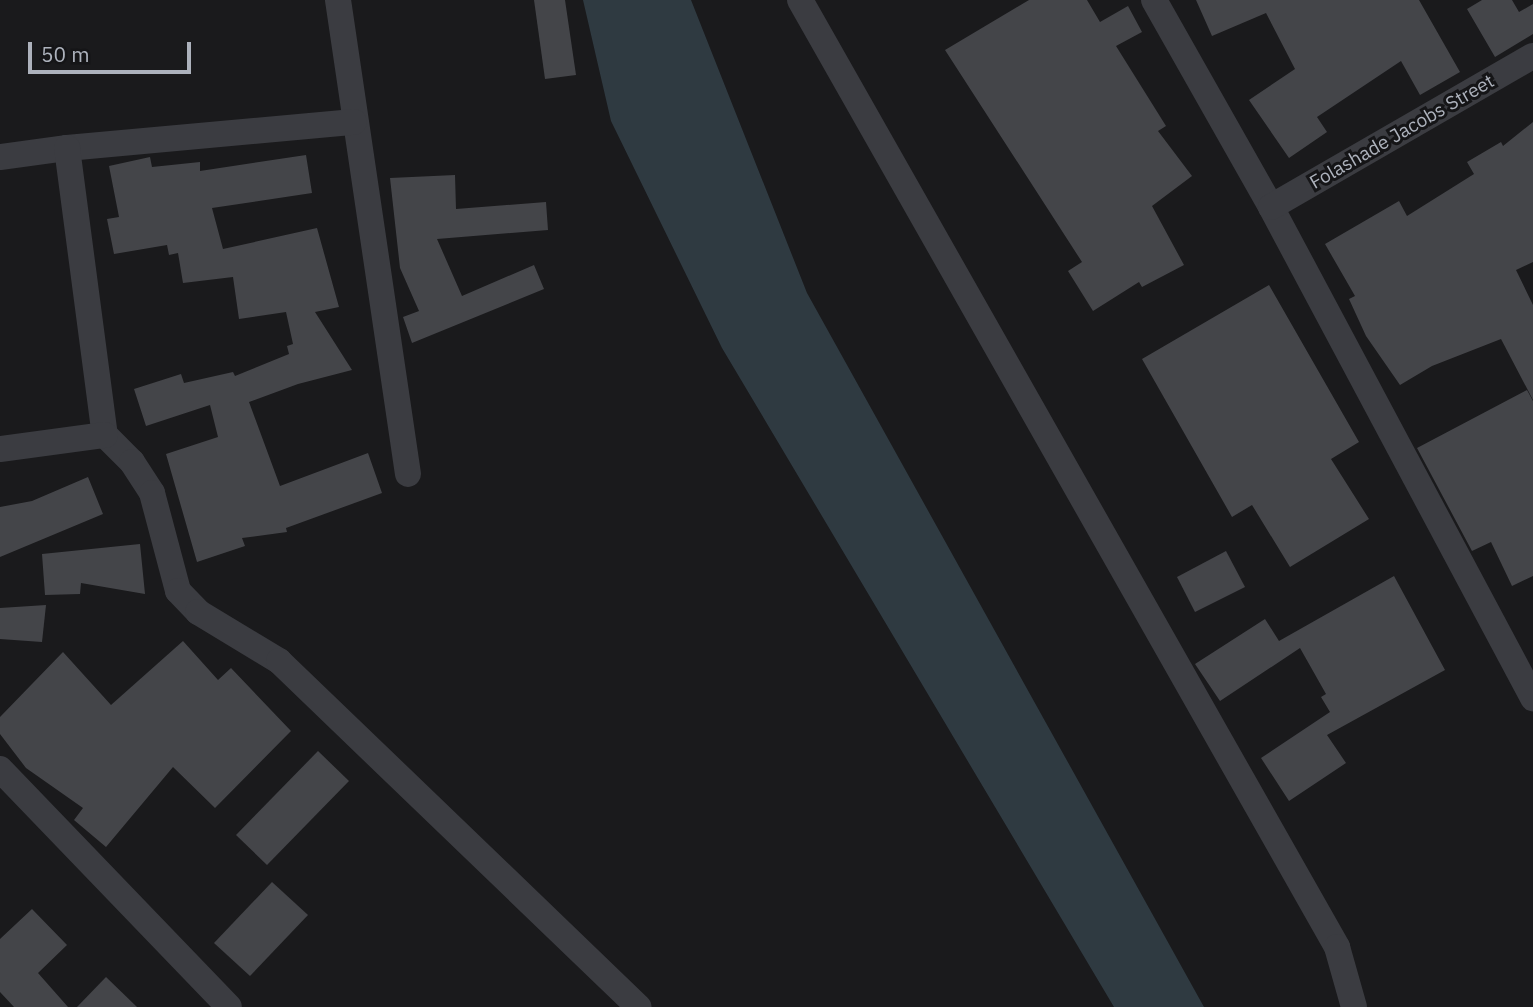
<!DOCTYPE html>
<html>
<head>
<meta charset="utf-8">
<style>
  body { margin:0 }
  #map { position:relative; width:1533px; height:1007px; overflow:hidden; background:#1a1a1c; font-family:"IBM Plex Sans",sans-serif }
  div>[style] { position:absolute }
  .water>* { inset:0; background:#2f3a41 }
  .building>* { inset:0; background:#444549 }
  .minor>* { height:26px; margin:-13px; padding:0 13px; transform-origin:13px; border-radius:13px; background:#3b3c41 }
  span { translate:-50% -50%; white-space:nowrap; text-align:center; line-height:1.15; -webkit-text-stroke:6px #151517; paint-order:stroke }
  .street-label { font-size:19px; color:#adb2bc }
  .scale { position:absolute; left:28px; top:42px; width:163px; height:32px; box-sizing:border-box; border:4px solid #adb2bc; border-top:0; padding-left:9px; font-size:21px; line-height:24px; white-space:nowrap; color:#adb2bc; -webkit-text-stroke:5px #151517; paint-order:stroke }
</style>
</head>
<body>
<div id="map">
  <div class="water">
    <i style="clip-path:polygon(583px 0,691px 0,807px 293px,1204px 1007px,1114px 1007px,722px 348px,611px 121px)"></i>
  </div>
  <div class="building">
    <i style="clip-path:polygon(534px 0,565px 0,576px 75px,545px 79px)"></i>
    <i style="clip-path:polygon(1029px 0,1087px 0,1100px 22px,1128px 6px,1142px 32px,1116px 46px,1166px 126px,1158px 131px,1192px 176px,1152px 206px,1184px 265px,1142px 287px,1139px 282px,1093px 311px,1068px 271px,1082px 262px,945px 50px)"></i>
    <i style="clip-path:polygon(1196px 0,1419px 0,1460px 72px,1420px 95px,1401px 61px,1317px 117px,1327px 132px,1289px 158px,1249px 100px,1295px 69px,1266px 13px,1212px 36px)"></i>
    <i style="clip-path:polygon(1482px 0,1512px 0,1519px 12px,1533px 4px,1533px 34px,1495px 57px,1467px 9px)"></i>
    <i style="clip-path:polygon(1533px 122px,1533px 262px,1516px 270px,1533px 305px,1533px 400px,1501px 339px,1432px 366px,1400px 385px,1366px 336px,1349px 299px,1355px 296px,1325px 244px,1399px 201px,1407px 216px,1474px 174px,1467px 162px,1501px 142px,1503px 146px)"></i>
    <i style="clip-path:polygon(306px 155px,312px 193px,212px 208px,223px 249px,317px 228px,339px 307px,315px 312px,352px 370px,298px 384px,249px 402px,280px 486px,368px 453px,382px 493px,286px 528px,287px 532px,242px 538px,245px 546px,197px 562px,166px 454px,218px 437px,210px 405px,146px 426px,134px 389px,181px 374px,184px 383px,233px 372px,235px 376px,289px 354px,287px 346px,293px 344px,286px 312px,239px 319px,233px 277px,183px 283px,178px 253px,169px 255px,167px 245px,114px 254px,107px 219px,119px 217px,109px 166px,150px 157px,152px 167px,200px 162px,200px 171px)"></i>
    <i style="clip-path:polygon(455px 175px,456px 209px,546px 202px,548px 230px,437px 239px,462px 296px,534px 265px,544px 289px,412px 343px,403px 317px,419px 311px,400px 268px,390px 178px)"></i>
    <i style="clip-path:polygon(1269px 285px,1359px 442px,1331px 459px,1369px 519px,1290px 567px,1252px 505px,1232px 517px,1142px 359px)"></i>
    <i style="clip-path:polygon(1527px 390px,1533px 401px,1533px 576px,1512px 586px,1491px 542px,1472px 551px,1417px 448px)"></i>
    <i style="clip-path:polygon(88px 477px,103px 514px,0 557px,0 507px,32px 501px)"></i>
    <i style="clip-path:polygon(140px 544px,145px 594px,81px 583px,80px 594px,45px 595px,42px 554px)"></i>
    <i style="clip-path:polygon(1226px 551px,1245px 587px,1195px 612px,1177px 577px)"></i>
    <i style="clip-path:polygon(1394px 576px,1445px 670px,1327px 735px,1346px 763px,1289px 801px,1261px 758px,1330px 712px,1321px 697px,1326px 694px,1300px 648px,1220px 701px,1195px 664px,1265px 619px,1279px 641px)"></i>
    <i style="clip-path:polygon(46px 605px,42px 642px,0 639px,0 608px)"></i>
    <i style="clip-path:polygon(183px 641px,218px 680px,231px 668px,291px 731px,215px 808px,173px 767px,106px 847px,74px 820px,83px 808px,26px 768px,0 734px,0 717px,63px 652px,111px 705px)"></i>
    <i style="clip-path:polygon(318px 751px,349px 781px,267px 865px,236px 835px)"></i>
    <i style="clip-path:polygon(272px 882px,308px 915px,250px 976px,214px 943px)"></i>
    <i style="clip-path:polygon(32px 909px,67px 945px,38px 973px,68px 1007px,14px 1007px,0 992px,0 939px)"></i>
    <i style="clip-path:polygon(106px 977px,137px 1007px,77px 1007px)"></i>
  </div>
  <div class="minor">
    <i style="left:338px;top:0;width:479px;rotate:81.6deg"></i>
    <i style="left:800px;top:0;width:1089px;rotate:60.44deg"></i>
    <i style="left:1337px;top:947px;width:62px;rotate:74.2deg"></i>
    <i style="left:1154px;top:0;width:238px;rotate:60.5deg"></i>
    <i style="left:1271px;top:207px;width:557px;rotate:61.92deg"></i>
    <i style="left:67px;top:148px;width:288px;rotate:-5.2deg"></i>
    <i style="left:0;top:157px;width:68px;rotate:-7.7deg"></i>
    <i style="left:67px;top:148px;width:290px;rotate:82.5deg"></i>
    <i style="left:105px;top:435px;width:38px;rotate:45deg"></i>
    <i style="left:132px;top:462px;width:37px;rotate:57deg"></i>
    <i style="left:152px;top:493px;width:101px;rotate:75.1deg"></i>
    <i style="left:178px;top:591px;width:29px;rotate:46deg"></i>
    <i style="left:198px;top:612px;width:95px;rotate:31.2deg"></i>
    <i style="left:279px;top:661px;width:499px;rotate:43.9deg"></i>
    <i style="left:1271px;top:207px;width:302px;rotate:-30deg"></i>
    <i style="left:0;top:449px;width:106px;rotate:-7.6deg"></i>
    <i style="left:0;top:769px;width:330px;rotate:46.1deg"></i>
  </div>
  <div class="street-label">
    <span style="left:1402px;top:132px;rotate:-30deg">Folashade Jacobs Street</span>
  </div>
  <div class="scale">50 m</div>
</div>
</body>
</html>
